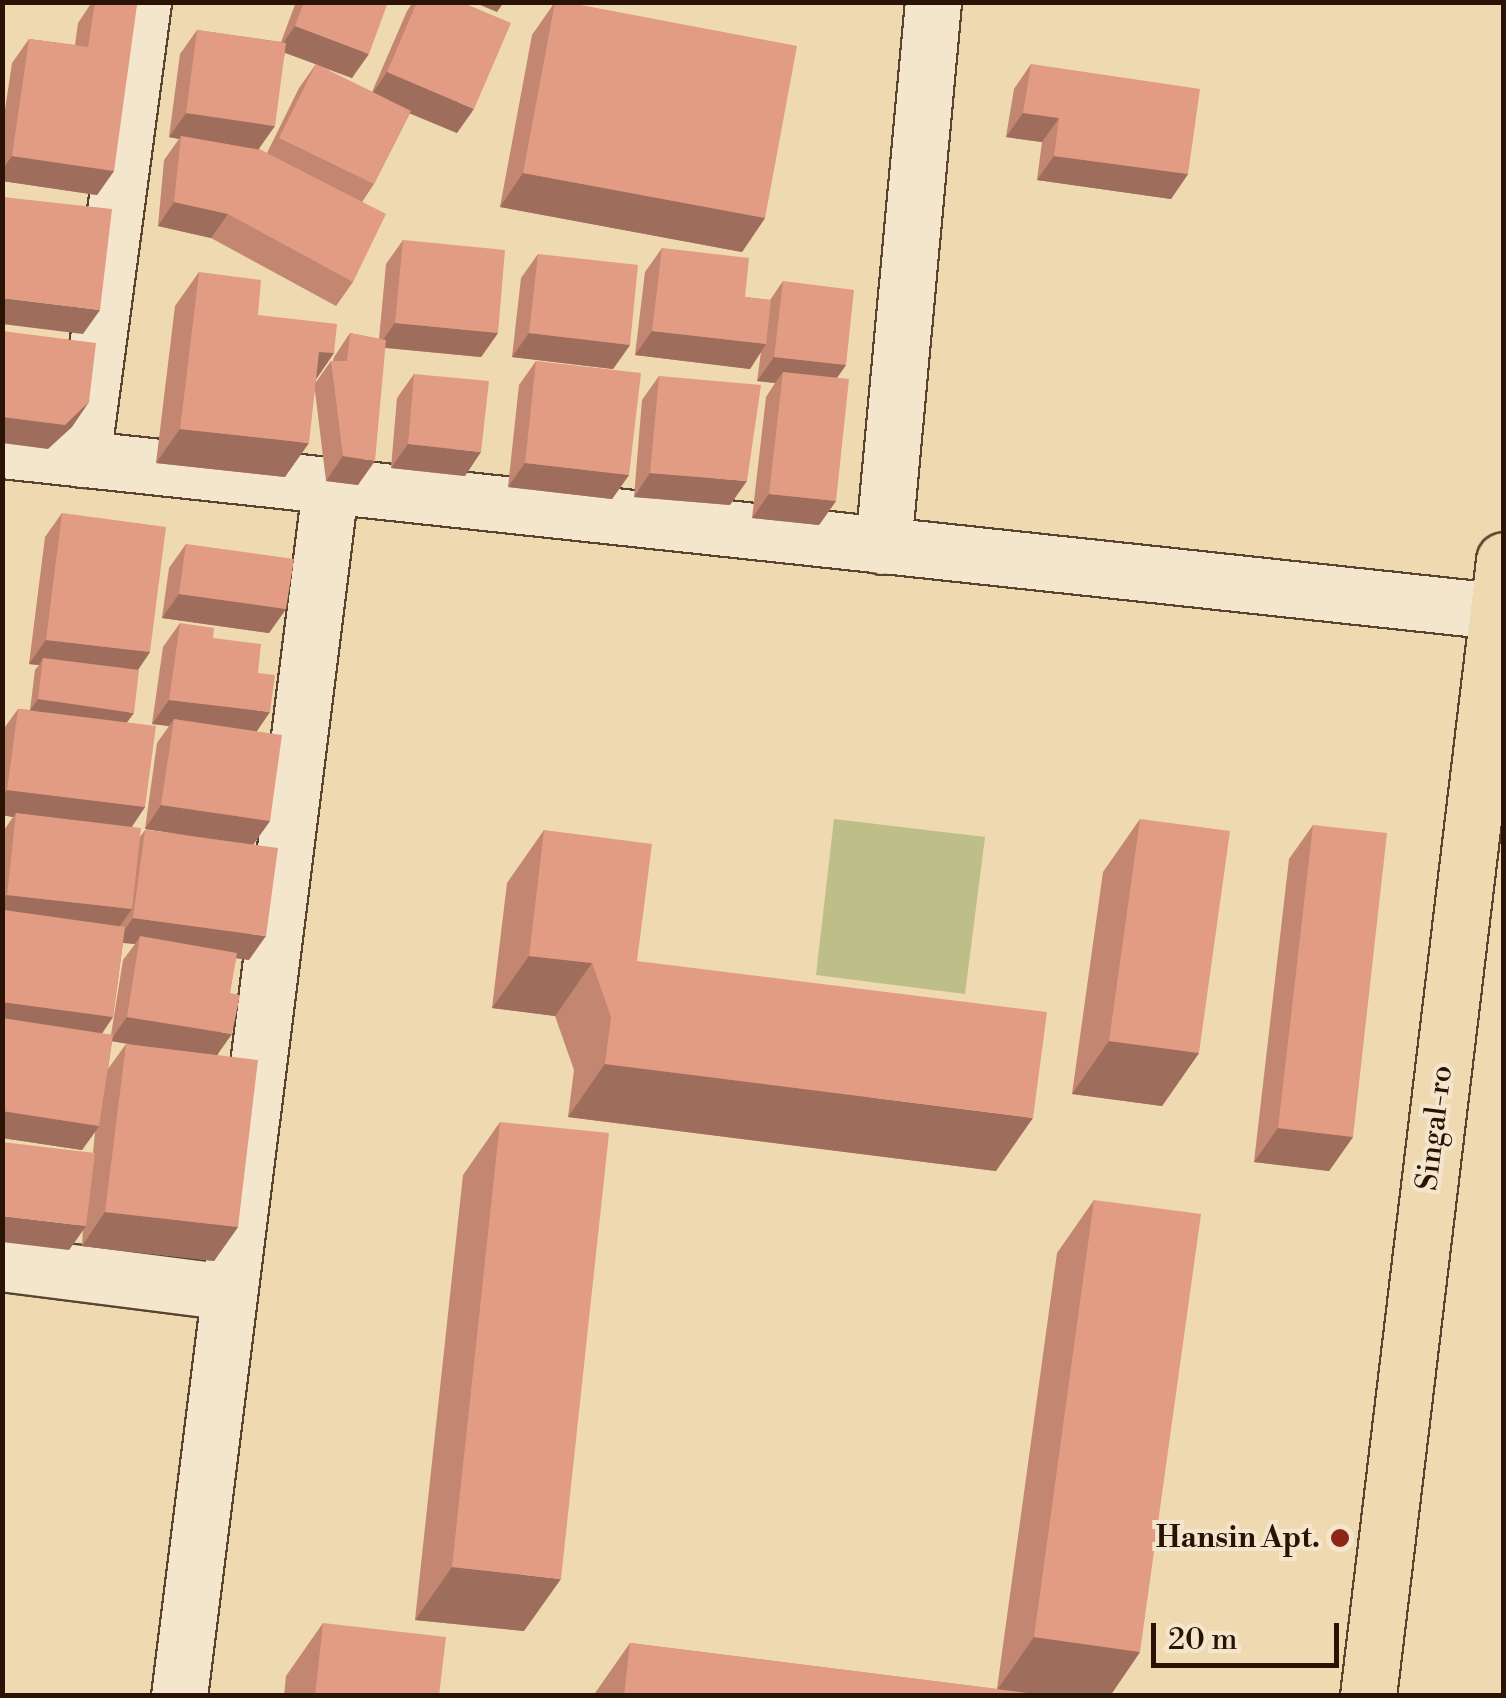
<!DOCTYPE html>
<html>
<head>
<meta charset="utf-8">
<style>
  body { margin:0 }
  #map { position:relative; width:1506px; height:1698px; overflow:hidden; background:#eed9b1; font-family:"Libre Bodoni",serif }
  div>[style] { position:absolute }
  .green>* { inset:0; background:#bebe88 }
  .roads { filter:drop-shadow(2px 0 #5b442f) drop-shadow(-2px 0 #5b442f) drop-shadow(0 2px #5b442f) drop-shadow(0 -2px #5b442f) }
  .minor>* { height:55px; margin:-27.5px; padding:0 27.5px; transform-origin:27.5px; border-radius:27.5px; background:#f4e6cc }
  .primary>* { height:55px; margin:-27.5px; padding:0 27.5px; transform-origin:27.5px; border-radius:27.5px; background:#eed9b1 }
  .wall>* { inset:0; background:#c28671 }
  .shaded-wall>* { inset:0; background:#9e6d5c }
  .building>* { inset:0; background:#e19c83 }
  .dots>* { width:28px; height:28px; translate:-50% -50%; box-sizing:border-box; border:5px solid #f4e6cc; border-radius:50% }
  span { translate:-50% -50%; white-space:nowrap; text-align:center; line-height:1.15; -webkit-text-stroke:8px #f4e6cc; paint-order:stroke }
  .street-label { font-size:30px; color:#2a1204 }
  .poi-label { font-size:30px; color:#2a1204; font-weight:700 }
  .right { translate:-100% -50%; text-align:right }
  .frame { position:absolute; inset:0; border:5px solid #2a1204; pointer-events:none }
  .scale { position:absolute; left:1151px; top:1623px; width:188px; height:45px; box-sizing:border-box; border:5px solid #2a1204; border-top:0; padding-left:12px; font-size:30px; line-height:35px; white-space:nowrap; color:#2a1204; -webkit-text-stroke:8px #f4e6cc; paint-order:stroke }
</style>
</head>
<body>
<div id="map">
  <div class="green">
    <i style="clip-path:polygon(834px 819px,985px 837px,965px 994px,816px 975px)"></i>
  </div>
  <div class="roads">
    <div class="minor">
      <i style="left:2px;top:450px;width:1503px;rotate:6.15deg"></i>
      <i style="left:82px;top:459px;width:461px;rotate:-82.4deg"></i>
      <i style="left:883px;top:546px;width:546px;rotate:-84.75deg"></i>
      <i style="left:2px;top:1263px;width:229px;rotate:7.3deg"></i>
      <i style="left:179px;top:1696px;width:1217px;rotate:-82.87deg"></i>
    </div>
    <div class="primary">
      <i style="left:1368px;top:1696px;width:1144px;rotate:-83.17deg"></i>
    </div>
  </div>
  <div class="wall">
    <i style="clip-path:polygon(92px 2px,120px 2px,114px 171px,97px 195px,2px 181px,2px 130px,12px 63px,29px 39px,75px 45px,78px 23px)"></i>
    <i style="clip-path:polygon(evenodd,296px 2px,388px 2px,352px 78px,319px 66px,372px 92px,407px 11px,413px 2px,461px 2px,457px 133px,410px 113px,374px 184px,362px 202px,353px 282px,336px 306px,211px 238px,158px 226px,164px 160px,179px 139px,169px 137px,180px 54px,197px 30px,281px 42px,296px 2px,285px 53px,316px 64px,299px 88px,267px 153px,259px 149px,285px 53px)"></i>
    <i style="clip-path:polygon(555px 2px,565px 2px,765px 218px,742px 252px,500px 207px,532px 35px)"></i>
    <i style="clip-path:polygon(1031px 64px,1188px 174px,1171px 199px,1037px 180px,1042px 142px,1006px 137px,1014px 89px)"></i>
    <i style="clip-path:polygon(403px 240px,498px 333px,481px 357px,385px 348px,358px 485px,326px 481px,315px 391px,285px 477px,156px 463px,175px 306px,199px 272px,258px 315px,334px 353px,316px 379px,316px 382px,331px 361px,333px 361px,334px 357px,350px 333px,379px 339px,386px 264px)"></i>
    <i style="clip-path:polygon(662px 248px,745px 297px,770px 300px,783px 281px,846px 365px,837px 378px,836px 501px,819px 525px,752px 518px,766px 397px,775px 383px,757px 381px,761px 352px,750px 369px,635px 355px,645px 272px)"></i>
    <i style="clip-path:polygon(538px 254px,630px 345px,613px 369px,512px 357px,521px 278px)"></i>
    <i style="clip-path:polygon(536px 361px,629px 475px,612px 499px,508px 487px,519px 385px)"></i>
    <i style="clip-path:polygon(414px 374px,465px 476px,391px 468px,397px 398px)"></i>
    <i style="clip-path:polygon(659px 376px,730px 505px,634px 497px,642px 400px)"></i>
    <i style="clip-path:polygon(evenodd,62px 513px,150px 652px,138px 670px,127px 722px,145px 807px,132px 827px,140px 837px,145px 830px,195px 836px,145px 829px,157px 743px,169px 726px,152px 724px,163px 647px,180px 623px,213px 638px,258px 673px,257px 731px,270px 821px,253px 844px,249px 960px,236px 958px,218px 1055px,238px 1227px,214px 1261px,82px 1246px,83px 1230px,69px 1250px,93px 1153px,95px 1132px,82px 1150px,2px 1138px,2px 833px,13px 817px,2px 815px,2px 731px,18px 709px,30px 710px,35px 670px,39px 665px,29px 664px,45px 537px,62px 513px,123px 943px,135px 944px,123px 960px,111px 1035px,102px 1034px,113px 1017px,123px 943px,62px 513px,112px 1041px,132px 1044px,126px 1044px,108px 1069px,112px 1041px)"></i>
    <i style="clip-path:polygon(186px 544px,286px 609px,269px 633px,162px 618px,169px 568px)"></i>
    <i style="clip-path:polygon(1140px 819px,1199px 1053px,1162px 1106px,1072px 1094px,1103px 872px)"></i>
    <i style="clip-path:polygon(1313px 825px,1353px 1137px,1329px 1171px,1254px 1162px,1289px 859px)"></i>
    <i style="clip-path:polygon(544px 830px,637px 961px,996px 1171px,568px 1117px,574px 1070px,555px 1016px,492px 1008px,507px 883px)"></i>
    <i style="clip-path:polygon(500px 1122px,524px 1631px,415px 1620px,463px 1175px)"></i>
    <i style="clip-path:polygon(1094px 1200px,1140px 1652px,1110px 1696px,593px 1696px,630px 1643px,997px 1689px,1057px 1253px)"></i>
    <i style="clip-path:polygon(323px 1623px,439px 1696px,284px 1696px,286px 1676px)"></i>
  </div>
  <div class="shaded-wall">
    <i style="clip-path:polygon(473px 2px,504px 2px,497px 12px)"></i>
    <i style="clip-path:polygon(295px 26px,369px 54px,352px 78px,278px 50px)"></i>
    <i style="clip-path:polygon(387px 72px,474px 109px,457px 133px,370px 97px)"></i>
    <i style="clip-path:polygon(186px 113px,275px 126px,258px 150px,181px 136px,179px 139px,169px 137px)"></i>
    <i style="clip-path:polygon(1023px 113px,1059px 118px,1042px 142px,1006px 137px)"></i>
    <i style="clip-path:polygon(12px 156px,114px 171px,97px 195px,2px 181px,2px 170px)"></i>
    <i style="clip-path:polygon(1054px 156px,1188px 174px,1171px 199px,1037px 180px)"></i>
    <i style="clip-path:polygon(523px 173px,765px 218px,742px 252px,500px 207px)"></i>
    <i style="clip-path:polygon(174px 202px,228px 214px,211px 238px,158px 226px)"></i>
    <i style="clip-path:polygon(2px 298px,100px 310px,83px 334px,2px 324px)"></i>
    <i style="clip-path:polygon(395px 323px,498px 333px,481px 357px,378px 347px)"></i>
    <i style="clip-path:polygon(652px 331px,766px 344px,750px 369px,635px 355px)"></i>
    <i style="clip-path:polygon(529px 333px,630px 345px,613px 369px,512px 357px)"></i>
    <i style="clip-path:polygon(319px 352px,334px 353px,310px 388px)"></i>
    <i style="clip-path:polygon(774px 357px,846px 365px,829px 389px,783px 372px,775px 383px,757px 381px)"></i>
    <i style="clip-path:polygon(89px 402px,72px 427px,48px 449px,2px 443px,2px 417px)"></i>
    <i style="clip-path:polygon(180px 429px,309px 443px,285px 477px,156px 463px)"></i>
    <i style="clip-path:polygon(408px 444px,481px 452px,465px 476px,391px 468px)"></i>
    <i style="clip-path:polygon(343px 456px,375px 461px,358px 485px,326px 481px)"></i>
    <i style="clip-path:polygon(525px 463px,629px 475px,612px 499px,508px 487px)"></i>
    <i style="clip-path:polygon(650px 473px,747px 481px,730px 505px,634px 497px)"></i>
    <i style="clip-path:polygon(769px 494px,836px 501px,819px 525px,752px 518px)"></i>
    <i style="clip-path:polygon(179px 594px,286px 609px,269px 633px,162px 618px)"></i>
    <i style="clip-path:polygon(46px 640px,150px 652px,133px 677px,43px 658px,39px 665px,29px 664px)"></i>
    <i style="clip-path:polygon(38px 699px,134px 713px,125px 725px,29px 712px)"></i>
    <i style="clip-path:polygon(169px 700px,270px 712px,253px 737px,174px 719px,169px 726px,152px 724px)"></i>
    <i style="clip-path:polygon(7px 790px,145px 807px,128px 832px,16px 813px,13px 817px,2px 815px,2px 796px)"></i>
    <i style="clip-path:polygon(161px 805px,270px 821px,253px 845px,145px 829px)"></i>
    <i style="clip-path:polygon(7px 895px,132px 909px,115px 933px,4px 910px,2px 912px,2px 901px)"></i>
    <i style="clip-path:polygon(133px 918px,266px 936px,249px 960px,139px 945px,140px 936px,135px 944px,116px 942px)"></i>
    <i style="clip-path:polygon(529px 956px,592px 963px,555px 1016px,492px 1008px)"></i>
    <i style="clip-path:polygon(2px 1002px,113px 1017px,96px 1041px,2px 1028px)"></i>
    <i style="clip-path:polygon(127px 1017px,232px 1034px,215px 1058px,110px 1041px)"></i>
    <i style="clip-path:polygon(1109px 1041px,1199px 1053px,1162px 1106px,1072px 1094px)"></i>
    <i style="clip-path:polygon(605px 1064px,1033px 1118px,996px 1171px,568px 1117px)"></i>
    <i style="clip-path:polygon(2px 1111px,99px 1126px,82px 1150px,2px 1138px)"></i>
    <i style="clip-path:polygon(1278px 1128px,1353px 1137px,1329px 1171px,1254px 1162px)"></i>
    <i style="clip-path:polygon(105px 1212px,238px 1227px,214px 1261px,82px 1246px)"></i>
    <i style="clip-path:polygon(2px 1216px,86px 1226px,69px 1250px,2px 1242px)"></i>
    <i style="clip-path:polygon(452px 1567px,561px 1579px,524px 1631px,415px 1620px)"></i>
    <i style="clip-path:polygon(1034px 1637px,1140px 1652px,1110px 1696px,1038px 1696px,997px 1690px)"></i>
  </div>
  <div class="building">
    <i style="clip-path:polygon(95px 2px,120px 2px,137px 5px,114px 171px,12px 156px,29px 39px,88px 47px)"></i>
    <i style="clip-path:polygon(304px 2px,388px 2px,369px 54px,295px 26px)"></i>
    <i style="clip-path:polygon(417px 2px,461px 2px,511px 23px,474px 109px,387px 72px)"></i>
    <i style="clip-path:polygon(555px 2px,565px 2px,797px 46px,765px 218px,523px 173px)"></i>
    <i style="clip-path:polygon(197px 30px,286px 43px,275px 126px,186px 113px)"></i>
    <i style="clip-path:polygon(316px 64px,411px 111px,374px 184px,279px 138px)"></i>
    <i style="clip-path:polygon(1031px 64px,1200px 89px,1188px 174px,1054px 156px,1059px 118px,1023px 113px)"></i>
    <i style="clip-path:polygon(181px 136px,261px 150px,386px 214px,353px 282px,228px 214px,174px 202px)"></i>
    <i style="clip-path:polygon(2px 197px,112px 209px,100px 310px,2px 298px)"></i>
    <i style="clip-path:polygon(403px 240px,505px 250px,498px 333px,395px 323px)"></i>
    <i style="clip-path:polygon(662px 248px,749px 258px,745px 297px,771px 300px,766px 344px,652px 331px)"></i>
    <i style="clip-path:polygon(538px 254px,638px 265px,630px 345px,529px 333px)"></i>
    <i style="clip-path:polygon(199px 272px,261px 280px,258px 315px,337px 324px,334px 353px,319px 352px,309px 443px,180px 429px)"></i>
    <i style="clip-path:polygon(783px 281px,854px 290px,846px 365px,774px 357px)"></i>
    <i style="clip-path:polygon(2px 331px,96px 343px,89px 402px,65px 425px,2px 417px)"></i>
    <i style="clip-path:polygon(350px 333px,386px 340px,375px 461px,343px 456px,331px 361px,347px 361px)"></i>
    <i style="clip-path:polygon(536px 361px,641px 373px,629px 475px,525px 463px)"></i>
    <i style="clip-path:polygon(783px 372px,849px 379px,836px 501px,769px 494px)"></i>
    <i style="clip-path:polygon(414px 374px,489px 381px,481px 452px,408px 444px)"></i>
    <i style="clip-path:polygon(659px 376px,761px 385px,747px 481px,650px 473px)"></i>
    <i style="clip-path:polygon(62px 513px,166px 527px,150px 652px,46px 640px)"></i>
    <i style="clip-path:polygon(186px 544px,294px 559px,286px 609px,179px 594px)"></i>
    <i style="clip-path:polygon(180px 623px,214px 628px,213px 638px,261px 644px,258px 673px,275px 675px,270px 712px,169px 700px)"></i>
    <i style="clip-path:polygon(43px 658px,139px 670px,134px 713px,38px 699px)"></i>
    <i style="clip-path:polygon(18px 709px,156px 726px,145px 807px,7px 790px)"></i>
    <i style="clip-path:polygon(174px 719px,282px 735px,270px 821px,161px 805px)"></i>
    <i style="clip-path:polygon(16px 813px,141px 828px,132px 909px,7px 895px)"></i>
    <i style="clip-path:polygon(1140px 819px,1230px 831px,1199px 1053px,1109px 1041px)"></i>
    <i style="clip-path:polygon(1313px 825px,1387px 833px,1353px 1137px,1278px 1128px)"></i>
    <i style="clip-path:polygon(145px 830px,278px 848px,266px 936px,133px 918px)"></i>
    <i style="clip-path:polygon(544px 830px,652px 844px,637px 961px,1047px 1012px,1033px 1118px,605px 1064px,611px 1017px,592px 963px,529px 956px)"></i>
    <i style="clip-path:polygon(4px 910px,125px 927px,113px 1017px,2px 1002px)"></i>
    <i style="clip-path:polygon(140px 936px,237px 953px,230px 993px,240px 995px,232px 1034px,127px 1017px)"></i>
    <i style="clip-path:polygon(2px 1018px,113px 1035px,99px 1126px,2px 1111px)"></i>
    <i style="clip-path:polygon(126px 1044px,258px 1060px,238px 1227px,105px 1212px)"></i>
    <i style="clip-path:polygon(500px 1122px,609px 1133px,561px 1579px,452px 1567px)"></i>
    <i style="clip-path:polygon(2px 1142px,95px 1153px,86px 1226px,2px 1216px)"></i>
    <i style="clip-path:polygon(1094px 1200px,1201px 1214px,1140px 1652px,1034px 1637px)"></i>
    <i style="clip-path:polygon(323px 1623px,446px 1637px,439px 1696px,315px 1696px)"></i>
    <i style="clip-path:polygon(630px 1643px,1036px 1694px,1036px 1696px,624px 1696px)"></i>
  </div>
  <div class="dots">
    <i style="left:1340px;top:1538px;background:#8f2418"></i>
  </div>
  <div class="street-label">
    <span style="left:1435px;top:1128px;rotate:-83deg">Singal-ro</span>
  </div>
  <div class="poi-label">
    <span class="right" style="left:1320px;top:1538px">Hansin Apt.</span>
  </div>
  <div class="frame"></div>
  <div class="scale">20 m</div>
</div>
</body>
</html>
